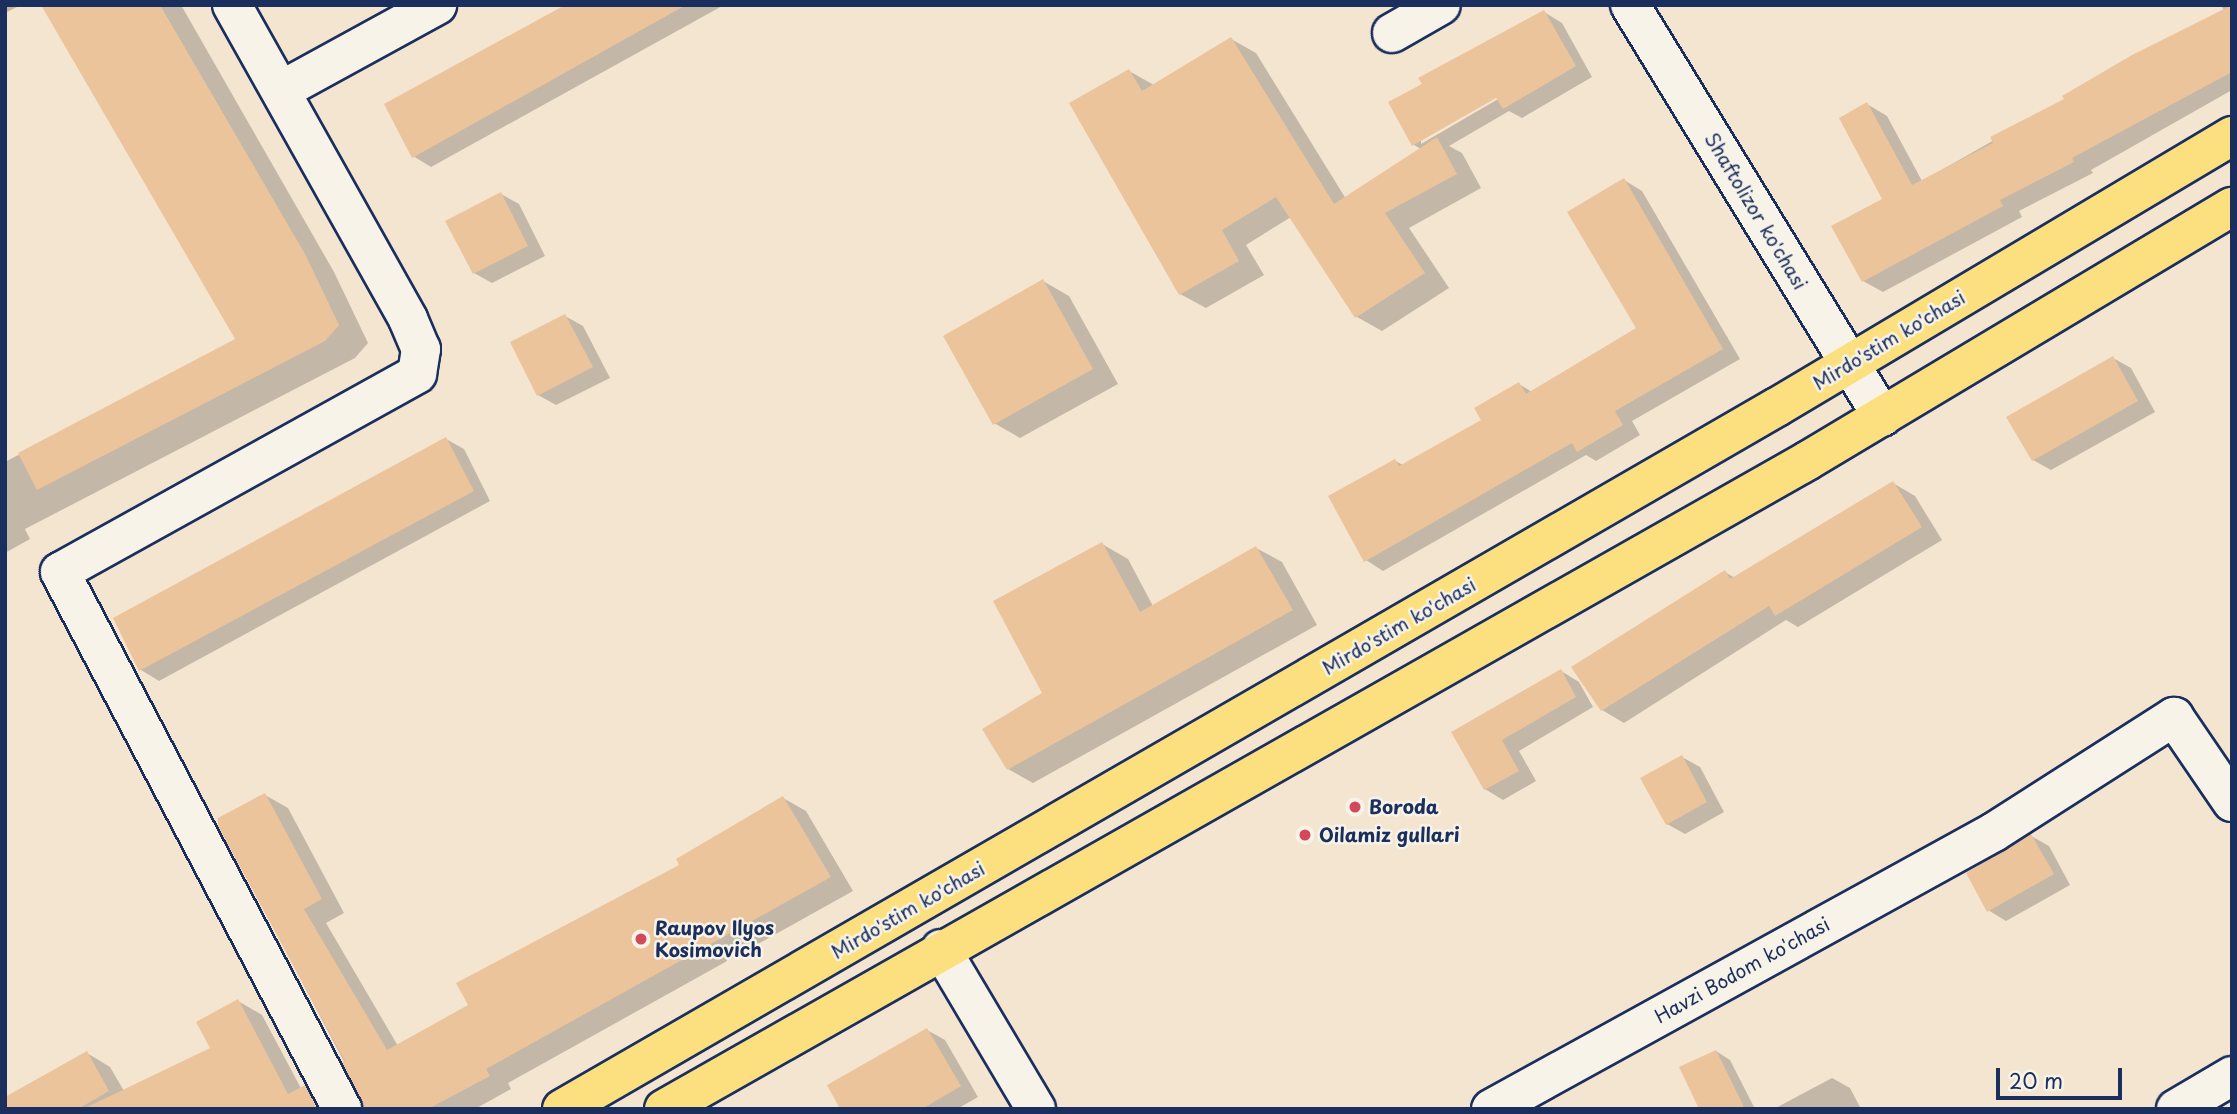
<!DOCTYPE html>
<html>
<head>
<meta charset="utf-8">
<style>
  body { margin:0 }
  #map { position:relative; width:2237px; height:1114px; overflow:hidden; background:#f4e5d1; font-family:"Playpen Sans",sans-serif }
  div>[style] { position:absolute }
  .shadow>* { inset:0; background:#0003 }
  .building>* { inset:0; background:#ecc49c }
  .roads { filter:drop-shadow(2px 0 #1b2f5e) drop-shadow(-2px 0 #1b2f5e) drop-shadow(0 2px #1b2f5e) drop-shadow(0 -2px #1b2f5e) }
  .minor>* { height:38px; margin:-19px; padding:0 19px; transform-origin:19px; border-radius:19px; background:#f7f3e8 }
  .major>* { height:38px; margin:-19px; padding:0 19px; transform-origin:19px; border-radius:19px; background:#fce080 }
  .dots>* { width:19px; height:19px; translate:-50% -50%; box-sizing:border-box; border:4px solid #f7f3e8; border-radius:50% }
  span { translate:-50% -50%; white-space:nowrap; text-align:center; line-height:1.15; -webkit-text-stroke:5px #f7f3e8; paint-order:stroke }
  .street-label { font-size:19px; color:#1b2f5e }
  .poi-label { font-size:19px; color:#1b2f5e; font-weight:700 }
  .left { translate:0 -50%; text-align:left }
  .frame { position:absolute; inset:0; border:7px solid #1b2f5e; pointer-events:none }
  .scale { position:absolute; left:1996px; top:1068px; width:126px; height:32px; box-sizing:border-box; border:4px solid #1b2f5e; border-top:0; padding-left:9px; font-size:21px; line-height:24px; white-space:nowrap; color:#1b2f5e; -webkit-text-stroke:5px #f7f3e8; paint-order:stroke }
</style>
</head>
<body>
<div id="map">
  <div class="shadow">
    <i style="clip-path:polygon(5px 5px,21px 5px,5px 13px)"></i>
    <i style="clip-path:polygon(43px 5px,181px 5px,334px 272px,368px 343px,355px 358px,25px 529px,30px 539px,5px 553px,5px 462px,237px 339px)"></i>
    <i style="clip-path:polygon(570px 5px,724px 5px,431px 167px,413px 156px)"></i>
    <i style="clip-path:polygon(2221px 5px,2232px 5px,2232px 90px,2091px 170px,2093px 173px,2019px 211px,2022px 217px,1883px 292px,1863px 281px,1885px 199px,1867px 104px,1887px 116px,1922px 181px,2224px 10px)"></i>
    <i style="clip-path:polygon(evenodd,1544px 12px,1562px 23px,1592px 77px,1522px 118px,1509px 111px,1449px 146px,1462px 153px,1481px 188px,1409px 228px,1449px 288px,1382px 331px,1357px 317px,1291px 217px,1246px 245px,1264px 275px,1206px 308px,1180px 294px,1129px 71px,1154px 85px,1231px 39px,1256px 53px,1346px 199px,1421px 149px,1414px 145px,1390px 103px,1544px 12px,1503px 92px,1505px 95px,1421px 144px,1421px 140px,1503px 92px)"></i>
    <i style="clip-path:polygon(1624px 180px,1642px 191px,1740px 359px,1632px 421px,1640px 435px,1596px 461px,1586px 455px,1383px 571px,1366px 560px,1395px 461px,1403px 465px,1483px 420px,1519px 384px,1532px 392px,1638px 329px)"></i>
    <i style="clip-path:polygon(501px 194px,519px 204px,545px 256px,492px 283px,474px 273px)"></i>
    <i style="clip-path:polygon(1043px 281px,1069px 296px,1118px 384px,1020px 438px,994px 423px)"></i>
    <i style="clip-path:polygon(565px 316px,583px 326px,610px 378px,556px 405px,538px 395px)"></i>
    <i style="clip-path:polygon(2113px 358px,2131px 368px,2155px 412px,2051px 470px,2033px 460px)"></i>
    <i style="clip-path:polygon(446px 439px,464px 449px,490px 501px,159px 681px,141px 670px,115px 619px)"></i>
    <i style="clip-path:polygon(1893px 483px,1915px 496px,1942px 540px,1798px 627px,1786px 620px,1624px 723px,1602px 710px,1725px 572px,1735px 578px)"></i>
    <i style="clip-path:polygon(1102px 544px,1128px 559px,1153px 606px,1256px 548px,1282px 562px,1317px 625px,1033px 783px,1008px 769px,1045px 693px)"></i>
    <i style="clip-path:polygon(1561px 671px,1579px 682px,1593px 707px,1519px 751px,1536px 781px,1503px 800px,1485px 789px,1453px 733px)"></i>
    <i style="clip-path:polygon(1682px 757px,1700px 767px,1724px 812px,1685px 834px,1667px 824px)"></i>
    <i style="clip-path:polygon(265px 795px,288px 808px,344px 913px,326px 923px,398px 1046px,471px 1006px,783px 798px,806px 811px,853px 891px,508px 1083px,511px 1089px,475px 1109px,369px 1109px,220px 826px)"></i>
    <i style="clip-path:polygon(2031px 836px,2049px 846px,2070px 885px,2006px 921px,1988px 910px)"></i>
    <i style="clip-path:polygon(238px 1001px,262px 1015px,312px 1109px,5px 1109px,87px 1053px,110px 1067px,124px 1091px,212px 1049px)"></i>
    <i style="clip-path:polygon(927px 1030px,945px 1040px,978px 1097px,957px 1109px,842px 1109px)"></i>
    <i style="clip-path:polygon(1716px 1051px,1730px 1060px,1755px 1109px,1701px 1109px)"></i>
    <i style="clip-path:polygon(1832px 1078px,1850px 1088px,1861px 1109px,1774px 1109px)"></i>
  </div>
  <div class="building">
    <i style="clip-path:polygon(41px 5px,160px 5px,305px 254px,339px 325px,325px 341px,37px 490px,18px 453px,235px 339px)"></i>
    <i style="clip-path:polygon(565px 5px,686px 5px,412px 158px,384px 104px)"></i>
    <i style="clip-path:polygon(2232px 5px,2232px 72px,2072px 158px,2074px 162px,2000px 200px,2003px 206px,1862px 282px,1831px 226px,1882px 199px,1839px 118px,1867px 102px,1912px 185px,1993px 143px,1990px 137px,2064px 99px,2062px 96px,2132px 55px)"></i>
    <i style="clip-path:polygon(1544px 10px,1576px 66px,1503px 109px,1496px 98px,1412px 146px,1388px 102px,1422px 84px,1418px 78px)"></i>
    <i style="clip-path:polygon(1231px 37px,1334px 204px,1437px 137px,1457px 174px,1385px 213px,1425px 273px,1355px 318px,1276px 197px,1222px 230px,1239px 261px,1179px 295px,1069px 103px,1129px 69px,1142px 91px)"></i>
    <i style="clip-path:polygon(1624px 178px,1723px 349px,1615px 411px,1623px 425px,1577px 452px,1572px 443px,1364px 562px,1328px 496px,1395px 459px,1399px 466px,1481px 420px,1474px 408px,1519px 382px,1526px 394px,1636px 328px,1567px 212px)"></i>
    <i style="clip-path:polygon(501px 192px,528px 246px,473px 274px,445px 221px)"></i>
    <i style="clip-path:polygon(1043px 279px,1093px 369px,993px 425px,943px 336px)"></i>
    <i style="clip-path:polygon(565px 314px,593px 367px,537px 396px,510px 342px)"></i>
    <i style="clip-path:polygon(2113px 356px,2138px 401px,2032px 461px,2006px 417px)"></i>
    <i style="clip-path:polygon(446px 437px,474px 491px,139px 671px,113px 618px)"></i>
    <i style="clip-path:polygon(1893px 481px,1922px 527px,1775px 616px,1769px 606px,1601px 711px,1571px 667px,1725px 570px,1730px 579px)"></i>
    <i style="clip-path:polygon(1102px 542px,1140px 612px,1256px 546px,1293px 610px,1007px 770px,982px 729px,1042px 693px,993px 601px)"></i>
    <i style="clip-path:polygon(1561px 669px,1576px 697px,1502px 740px,1519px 771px,1484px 790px,1451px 732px)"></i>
    <i style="clip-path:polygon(1682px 755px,1707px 802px,1666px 825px,1640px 778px)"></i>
    <i style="clip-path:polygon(265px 793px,322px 899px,304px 909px,387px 1050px,468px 1005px,456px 983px,679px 865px,676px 859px,783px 796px,831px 877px,486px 1069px,490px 1076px,428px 1109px,364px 1109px,342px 1062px,345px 1061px,218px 826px,218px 818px)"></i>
    <i style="clip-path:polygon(2031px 834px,2054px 874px,1987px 912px,1966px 873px)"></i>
    <i style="clip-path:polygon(238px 999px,288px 1094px,305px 1085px,317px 1109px,83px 1109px,210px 1048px,196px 1022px)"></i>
    <i style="clip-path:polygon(927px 1028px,961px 1086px,922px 1109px,840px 1109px,827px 1085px)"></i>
    <i style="clip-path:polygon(1716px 1050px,1745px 1109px,1699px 1109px,1679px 1067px)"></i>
    <i style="clip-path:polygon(87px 1051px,109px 1091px,78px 1109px,5px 1109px,5px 1097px)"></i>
  </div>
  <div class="roads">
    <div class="minor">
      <i style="left:232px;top:5px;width:360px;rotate:60.7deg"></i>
      <i style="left:408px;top:319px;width:33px;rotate:67deg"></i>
      <i style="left:421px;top:349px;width:25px;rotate:99deg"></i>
      <i style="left:417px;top:374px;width:408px;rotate:151deg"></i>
      <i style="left:60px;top:572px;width:607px;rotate:62.29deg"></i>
      <i style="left:1630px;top:5px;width:483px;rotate:58.5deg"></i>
      <i style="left:1392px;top:33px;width:56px;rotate:-29.7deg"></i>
      <i style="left:282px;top:90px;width:177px;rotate:-28.7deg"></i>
      <i style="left:941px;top:949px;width:186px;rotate:59.3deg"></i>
      <i style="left:1491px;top:1109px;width:574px;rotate:-28.84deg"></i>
      <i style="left:1994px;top:832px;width:214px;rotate:-32.6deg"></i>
      <i style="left:2174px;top:717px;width:103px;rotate:55.7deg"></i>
      <i style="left:2176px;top:1109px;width:65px;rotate:-30.5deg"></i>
    </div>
    <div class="major">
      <i style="left:562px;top:1109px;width:1403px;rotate:-30.02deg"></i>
      <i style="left:1777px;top:407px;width:530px;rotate:-30.78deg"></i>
      <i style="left:664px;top:1109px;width:1314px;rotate:-29.55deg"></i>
      <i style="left:1807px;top:461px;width:495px;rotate:-30.9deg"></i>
    </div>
  </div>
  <div class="dots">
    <i style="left:1355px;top:807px;background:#d1495b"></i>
    <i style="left:1305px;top:835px;background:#d1495b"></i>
    <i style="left:641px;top:939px;background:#d1495b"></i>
  </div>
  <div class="street-label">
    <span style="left:1756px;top:211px;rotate:59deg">Shaftolizor ko'chasi</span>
    <span style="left:1889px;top:340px;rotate:-31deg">Mirdo'stim ko'chasi</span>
    <span style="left:1399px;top:626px;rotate:-30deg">Mirdo'stim ko'chasi</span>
    <span style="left:908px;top:910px;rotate:-30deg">Mirdo'stim ko'chasi</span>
    <span style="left:1742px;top:970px;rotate:-29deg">Havzi Bodom ko'chasi</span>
  </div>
  <div class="poi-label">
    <span class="left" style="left:1369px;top:807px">Boroda</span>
    <span class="left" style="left:1319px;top:835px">Oilamiz gullari</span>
    <span class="left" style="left:655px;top:939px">Raupov Ilyos<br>Kosimovich</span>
  </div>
  <div class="frame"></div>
  <div class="scale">20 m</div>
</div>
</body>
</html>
